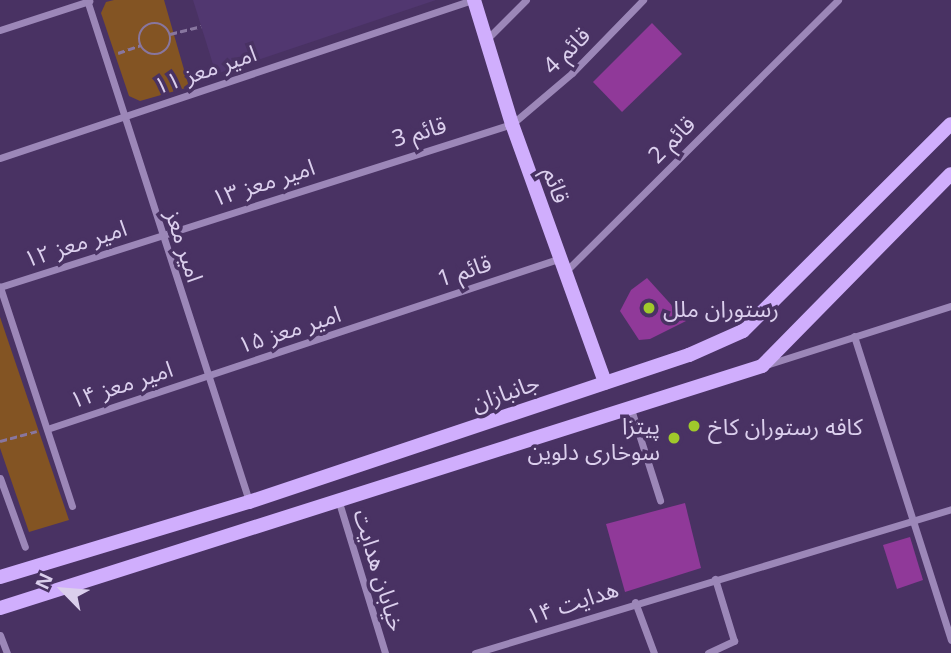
<!DOCTYPE html>
<html>
<head>
<meta charset="utf-8">
<style>
  body { margin:0 }
  #map { position:relative; width:951px; height:653px; overflow:hidden; background:#493263; font-family:"Noto Sans","Noto Sans Arabic",sans-serif }
  div>[style] { position:absolute }
  .built>* { inset:0; background:#513770 }
  .green>* { inset:0; background:#835423 }
  .building>* { inset:0; background:#903999 }
  .path>* { height:2.5px; margin-top:-1.25px; transform-origin:0; background:repeating-linear-gradient(90deg,#88769f 0 7px,transparent 0 10.5px) }
  .path>.ring { margin:-1.25px; padding:0; box-sizing:content-box; background:none; border:2.5px solid #88769f; border-radius:50% }
  .street>* { height:7px; margin:-3.5px; padding:0 3.5px; transform-origin:3.5px; border-radius:3.5px; background:#9c87b8 }
  .secondary>* { height:14px; margin:-7px; padding:0 7px; transform-origin:7px; border-radius:7px; background:#d0aefd }
  .dots>* { width:19px; height:19px; translate:-50% -50%; box-sizing:border-box; border:4px solid #493263; border-radius:50% }
  span { translate:-50% -50%; white-space:nowrap; text-align:center; line-height:1.15; -webkit-text-stroke:7px #493263; paint-order:stroke }
  .street-label { font-size:23px; color:#dbcfed }
  .poi-label { font-size:23px; color:#dbcfed }
  .left { translate:0 -50%; text-align:left }
  .right { translate:-100% -50%; text-align:right }
  .north { position:absolute; left:28px; top:555px; width:70px; height:70px; -webkit-text-stroke:5px #493263; paint-order:stroke; rotate:295deg; font-size:19px; font-weight:700; line-height:28px; text-align:center; color:#dbcfed }
  .north::after { content:''; display:block; margin:auto; width:24px; height:32px; background:#dbcfed; clip-path:polygon(50% 0,100% 100%,50% 72%,0 100%) }
</style>
</head>
<body>
<div id="map">
  <div class="built">
    <i style="clip-path:polygon(193px 0,436px 0,216px 74px)"></i>
  </div>
  <div class="green">
    <i style="clip-path:polygon(114px 0,164px 0,189px 87px,140px 101px,129px 96px,101px 13px,106px 2px)"></i>
    <i style="clip-path:polygon(0 317px,69px 520px,29px 532px,0 448px)"></i>
  </div>
  <div class="building">
    <i style="clip-path:polygon(652px 23px,682px 54px,622px 112px,593px 82px)"></i>
    <i style="clip-path:polygon(647px 278px,686px 321px,650px 339px,639px 340px,620px 311px,631px 290px)"></i>
    <i style="clip-path:polygon(685px 503px,701px 568px,625px 592px,606px 524px)"></i>
    <i style="clip-path:polygon(910px 537px,923px 580px,897px 589px,883px 545px)"></i>
  </div>
  <div class="path">
    <i class="ring" style="left:139px;top:23px;width:29.5px;height:29.5px"></i>
    <i style="left:170px;top:34px;width:32px;rotate:-14deg"></i>
    <i style="left:118px;top:53px;width:24px;rotate:-19deg"></i>
    <i style="left:0;top:441px;width:38px;rotate:-15deg"></i>
  </div>
  <div class="street">
    <i style="left:87px;top:0;width:527px;rotate:72.08deg"></i>
    <i style="left:0;top:30px;width:94px;rotate:-18deg"></i>
    <i style="left:487px;top:39px;width:55px;rotate:-45deg"></i>
    <i style="left:0;top:158px;width:499px;rotate:-18.5deg"></i>
    <i style="left:566px;top:271px;width:384px;rotate:-44.9deg"></i>
    <i style="left:854px;top:336px;width:319px;rotate:72.3deg"></i>
    <i style="left:769px;top:364px;width:191px;rotate:-17.7deg"></i>
    <i style="left:630px;top:406px;width:99px;rotate:72.3deg"></i>
    <i style="left:47px;top:429px;width:539px;rotate:-18.4deg"></i>
    <i style="left:0;top:478px;width:73px;rotate:70.1deg"></i>
    <i style="left:338px;top:499px;width:161px;rotate:73deg"></i>
    <i style="left:72px;top:506px;width:231px;rotate:-108.2deg"></i>
    <i style="left:0;top:287px;width:537px;rotate:-17.66deg"></i>
    <i style="left:512px;top:124px;width:79px;rotate:-40.4deg"></i>
    <i style="left:572px;top:73px;width:102px;rotate:-45.8deg"></i>
    <i style="left:635px;top:602px;width:54px;rotate:69.6deg"></i>
    <i style="left:0;top:635px;width:19px;rotate:69deg"></i>
    <i style="left:475px;top:653px;width:497px;rotate:-16.8deg"></i>
    <i style="left:708px;top:653px;width:29px;rotate:-25deg"></i>
    <i style="left:734px;top:641px;width:65px;rotate:-107deg"></i>
  </div>
  <div class="secondary">
    <i style="left:474px;top:0;width:130px;rotate:73deg"></i>
    <i style="left:512px;top:124px;width:275px;rotate:70.2deg"></i>
    <i style="left:0;top:577px;width:260px;rotate:-16.8deg"></i>
    <i style="left:249px;top:502px;width:464px;rotate:-18.5deg"></i>
    <i style="left:689px;top:355px;width:59px;rotate:-24deg"></i>
    <i style="left:743px;top:331px;width:293px;rotate:-44.9deg"></i>
    <i style="left:0;top:608px;width:800px;rotate:-17.62deg"></i>
    <i style="left:762px;top:366px;width:269px;rotate:-45.5deg"></i>
  </div>
  <div class="dots">
    <i style="left:649px;top:308px;background:#a0c92b"></i>
    <i style="left:694px;top:426px;background:#a0c92b"></i>
    <i style="left:674px;top:438px;background:#a0c92b"></i>
  </div>
  <div class="street-label">
    <span style="left:566px;top:50px;rotate:-44deg">قائم 4</span>
    <span style="left:205px;top:69px;rotate:-19deg">امیر معز ۱۱</span>
    <span style="left:419px;top:131px;rotate:-16deg">قائم 3</span>
    <span style="left:671px;top:139px;rotate:-45deg">قائم 2</span>
    <span style="left:263px;top:182px;rotate:-18deg">امیر معز ۱۳</span>
    <span style="left:557px;top:185px;rotate:71deg">قائم</span>
    <span style="left:75px;top:243px;rotate:-18deg">امیر معز ۱۲</span>
    <span style="left:185px;top:246px;rotate:72deg">امیر معز</span>
    <span style="left:464px;top:270px;rotate:-18deg">قائم 1</span>
    <span style="left:289px;top:329px;rotate:-18deg">امیر معز ۱۵</span>
    <span style="left:121px;top:384px;rotate:-18deg">امیر معز ۱۴</span>
    <span style="left:505px;top:392px;rotate:-19deg">جانبازان</span>
    <span style="left:380px;top:570px;rotate:73deg">خیابان هدایت</span>
    <span style="left:572px;top:602px;rotate:-18deg">هدایت ۱۴</span>
  </div>
  <div class="poi-label">
    <span class="left" style="left:663px;top:308px">رستوران ملل</span>
    <span class="right" style="left:660px;top:438px">پیتزا<br>سوخاری دلوین</span>
    <span class="left" style="left:708px;top:426px">کافه رستوران کاخ</span>
  </div>
  <div class="north">N</div>
</div>
</body>
</html>
